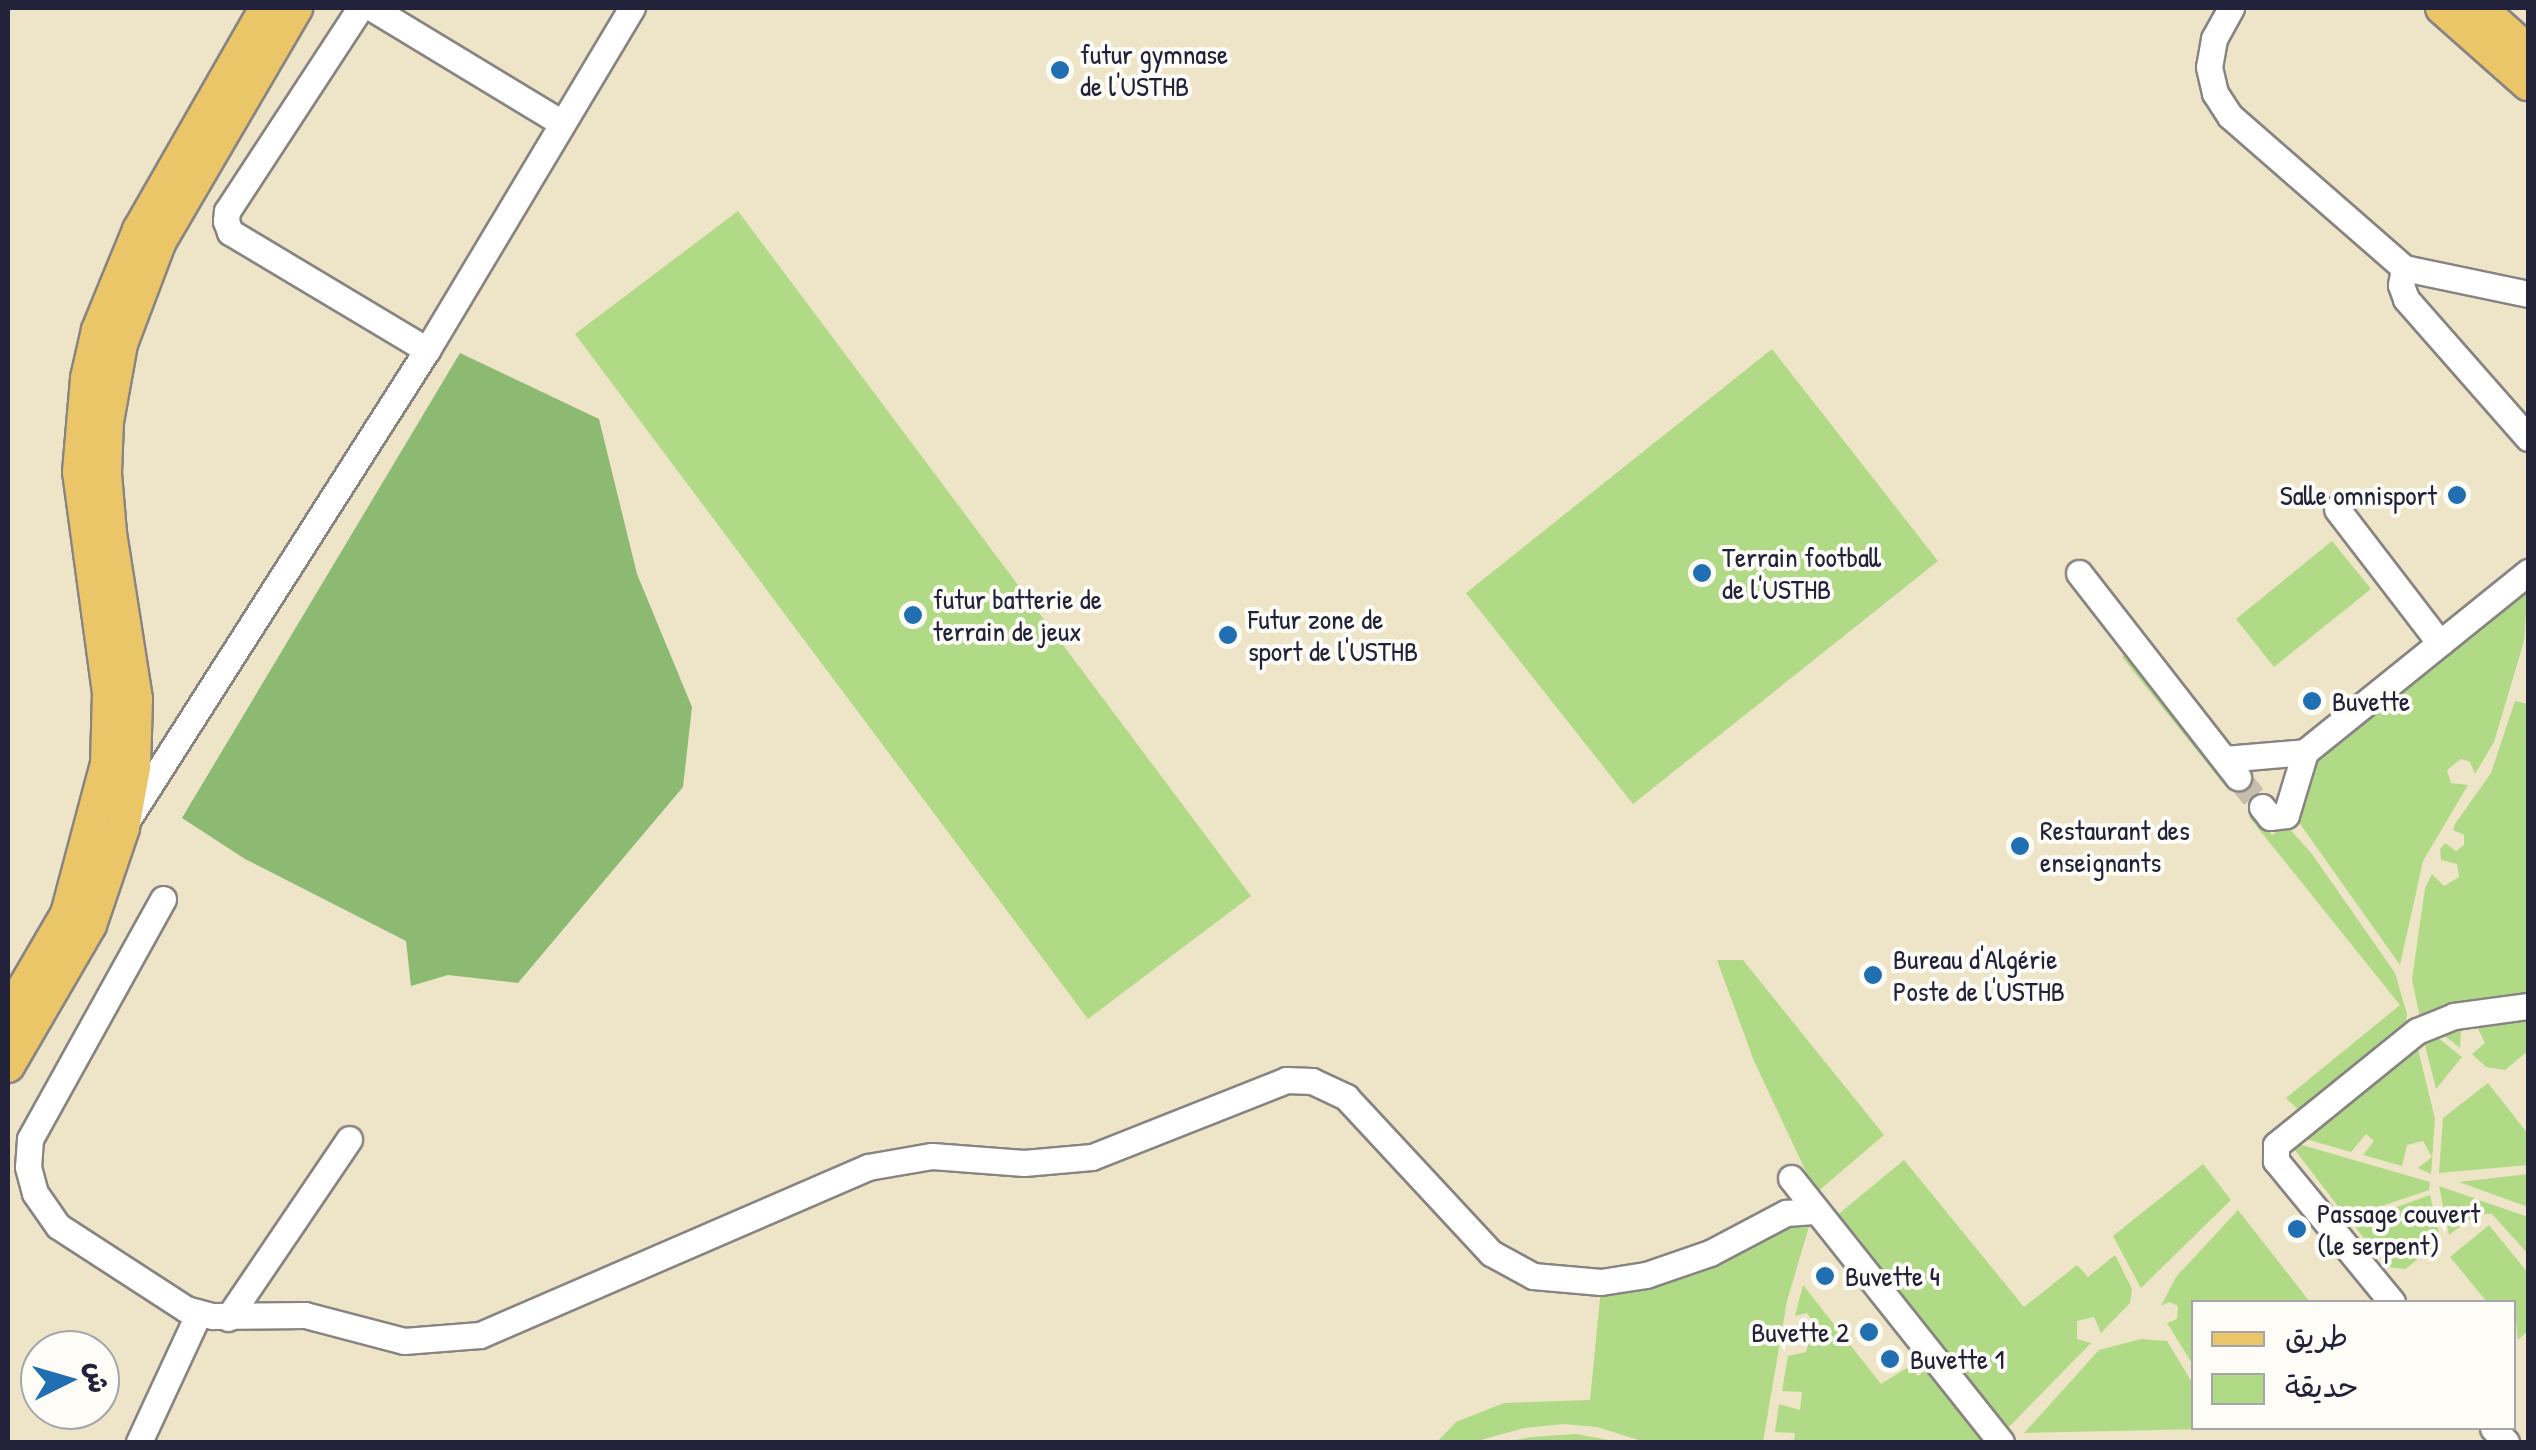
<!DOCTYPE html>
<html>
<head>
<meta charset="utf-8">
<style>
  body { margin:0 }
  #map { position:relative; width:2536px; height:1450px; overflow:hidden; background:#eee5c8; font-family:"Patrick Hand","Playpen Sans Arabic",sans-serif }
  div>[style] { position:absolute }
  .green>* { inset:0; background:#b0da86 }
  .forest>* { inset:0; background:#8cba73 }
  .minor-tunnel>* { height:25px; margin-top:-12.5px; transform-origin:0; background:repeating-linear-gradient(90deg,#c5beac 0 25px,transparent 0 37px) }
  .roads { filter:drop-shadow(2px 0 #888482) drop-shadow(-2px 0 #888482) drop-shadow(0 2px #888482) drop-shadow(0 -2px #888482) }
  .minor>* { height:25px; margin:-12.5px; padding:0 12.5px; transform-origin:12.5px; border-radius:12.5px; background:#fff }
  .major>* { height:32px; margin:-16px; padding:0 16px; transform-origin:16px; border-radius:16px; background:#ebc669 }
  .dots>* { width:28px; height:28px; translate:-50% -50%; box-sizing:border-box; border:5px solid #fdfcf7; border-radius:50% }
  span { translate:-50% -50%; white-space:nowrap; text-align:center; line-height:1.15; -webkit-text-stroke:8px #fdfcf7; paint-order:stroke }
  .poi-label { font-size:28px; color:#22223b }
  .left { translate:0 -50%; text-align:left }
  .right { translate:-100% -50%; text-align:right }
  .frame { position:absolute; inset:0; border:10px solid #22223b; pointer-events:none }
  .legend { position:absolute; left:2191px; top:1300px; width:325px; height:130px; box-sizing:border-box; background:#fdfcf7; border:2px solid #a5a5ac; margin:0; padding:12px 18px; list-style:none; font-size:30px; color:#22223b }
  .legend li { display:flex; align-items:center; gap:20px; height:50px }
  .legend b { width:50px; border:2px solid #a5a5ac }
  .north { position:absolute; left:20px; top:1330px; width:100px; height:100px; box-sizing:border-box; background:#fdfcf7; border:2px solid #a5a5ac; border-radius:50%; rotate:85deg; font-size:28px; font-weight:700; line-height:40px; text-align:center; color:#22223b }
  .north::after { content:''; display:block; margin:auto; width:35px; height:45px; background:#1f6fb2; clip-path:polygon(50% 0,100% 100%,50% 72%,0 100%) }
</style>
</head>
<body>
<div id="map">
  <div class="green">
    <i style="clip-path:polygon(738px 211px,1251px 896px,1088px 1019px,575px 334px)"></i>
    <i style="clip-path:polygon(1772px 349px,1938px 561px,1633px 804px,1466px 593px)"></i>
    <i style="clip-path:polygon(2332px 541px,2371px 589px,2274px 667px,2236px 619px)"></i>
    <i style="clip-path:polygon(2528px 583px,2524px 641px,2494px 742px,2475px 774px,2470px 762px,2461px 759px,2447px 770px,2451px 783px,2468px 785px,2423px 861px,2400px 965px,2298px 821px,2297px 814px,2321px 751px)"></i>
    <i style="clip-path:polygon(2127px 653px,2231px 782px,2226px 787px,2122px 657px)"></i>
    <i style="clip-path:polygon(2515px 701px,2528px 704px,2528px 996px,2420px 1018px,2412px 979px,2425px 888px,2432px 874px,2444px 886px,2459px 877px,2457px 864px,2441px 860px,2440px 849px,2445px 843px,2456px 851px,2464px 845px,2464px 835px,2453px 830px,2455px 824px,2491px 773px)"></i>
    <i style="clip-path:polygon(2255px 812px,2272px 835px,2286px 825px,2312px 854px,2395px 973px,2407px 1014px,2405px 1030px,2303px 1114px,2286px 1098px,2400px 1005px,2249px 817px)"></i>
    <i style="clip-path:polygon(1717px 960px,1743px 960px,1884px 1135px,1816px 1193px,1754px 1061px)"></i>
    <i style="clip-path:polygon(2528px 1015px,2528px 1051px,2505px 1070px,2486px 1067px,2472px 1054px,2485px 1043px,2477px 1027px,2461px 1031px,2460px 1048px,2436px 1029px)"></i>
    <i style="clip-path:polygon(2431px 1032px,2462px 1057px,2436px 1089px,2423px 1037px)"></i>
    <i style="clip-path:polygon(2416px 1041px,2435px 1119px,2431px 1174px,2418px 1168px,2432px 1157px,2423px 1141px,2407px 1145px,2402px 1166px,2363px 1155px,2374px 1141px,2366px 1134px,2351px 1152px,2295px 1136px)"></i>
    <i style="clip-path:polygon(2488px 1083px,2528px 1134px,2528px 1165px,2439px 1173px,2443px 1118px)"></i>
    <i style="clip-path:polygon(2288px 1141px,2430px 1182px,2429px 1190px,2347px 1218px)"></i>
    <i style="clip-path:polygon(1904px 1160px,2024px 1307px,2077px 1265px,2088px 1277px,2115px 1255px,2132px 1289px,2130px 1303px,2101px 1333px,2094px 1317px,2077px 1321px,2077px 1339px,2091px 1343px,2005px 1431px,1835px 1217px)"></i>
    <i style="clip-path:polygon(2203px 1164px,2231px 1200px,2141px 1288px,2113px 1236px)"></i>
    <i style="clip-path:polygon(2528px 1174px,2528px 1207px,2459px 1182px)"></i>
    <i style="clip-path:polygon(2439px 1186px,2528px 1217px,2528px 1254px,2492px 1214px,2477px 1214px,2449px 1235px)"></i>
    <i style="clip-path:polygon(2430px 1195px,2441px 1242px,2405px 1269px,2387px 1267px,2352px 1223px)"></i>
    <i style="clip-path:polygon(2238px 1210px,2310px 1302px,2194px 1302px,2193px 1365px,2167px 1323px,2177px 1319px,2178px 1306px,2169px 1302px,2161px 1306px,2176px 1277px)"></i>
    <i style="clip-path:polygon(1810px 1223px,1787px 1301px,1763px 1442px,1645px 1442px,1597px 1427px,1563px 1424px,1524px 1428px,1474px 1442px,1437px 1442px,1456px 1422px,1504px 1403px,1590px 1400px,1601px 1288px,1787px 1224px)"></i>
    <i style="clip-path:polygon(2489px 1225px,2528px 1273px,2528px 1331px,2518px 1340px,2514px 1302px,2487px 1302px,2450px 1257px)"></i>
    <i style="clip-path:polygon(1803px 1285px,1881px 1384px,1910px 1366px,1918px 1376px,1927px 1369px,1985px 1442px,1794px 1442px,1795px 1433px,1775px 1432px,1779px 1404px,1800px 1410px,1802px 1392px,1782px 1391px,1788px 1356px,1806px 1352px,1808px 1345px,1801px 1334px,1814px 1323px,1807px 1313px,1795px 1316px)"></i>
    <i style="clip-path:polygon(2141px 1339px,2167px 1341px,2193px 1384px,2194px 1428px,2203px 1429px,2024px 1433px,2099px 1350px)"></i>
    <i style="clip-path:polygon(1576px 1434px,1619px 1442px,1505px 1442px,1531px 1437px)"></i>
  </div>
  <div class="forest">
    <i style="clip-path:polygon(460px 353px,599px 419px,637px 574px,692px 707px,683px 787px,518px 983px,448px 975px,411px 986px,406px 941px,245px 859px,182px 818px)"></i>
  </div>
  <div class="minor-tunnel">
    <i style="left:2238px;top:777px;width:38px;rotate:51deg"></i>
  </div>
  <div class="roads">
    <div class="minor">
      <i style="left:360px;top:8px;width:243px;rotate:123.2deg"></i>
      <i style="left:227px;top:211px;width:10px;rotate:96deg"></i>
      <i style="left:226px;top:221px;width:12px;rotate:70deg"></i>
      <i style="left:230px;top:232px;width:230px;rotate:30.9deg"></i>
      <i style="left:372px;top:8px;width:222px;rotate:31.2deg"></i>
      <i style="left:2231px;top:8px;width:35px;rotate:119deg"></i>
      <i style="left:2214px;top:39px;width:28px;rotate:100deg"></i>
      <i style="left:2209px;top:67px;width:27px;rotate:77deg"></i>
      <i style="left:2215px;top:93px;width:27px;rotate:57deg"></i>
      <i style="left:2230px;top:116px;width:231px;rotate:41.1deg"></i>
      <i style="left:2404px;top:268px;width:127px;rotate:11.8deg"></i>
      <i style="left:2404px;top:268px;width:17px;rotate:100deg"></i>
      <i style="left:2401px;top:285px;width:15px;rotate:70deg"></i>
      <i style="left:2406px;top:299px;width:185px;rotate:48.7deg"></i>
      <i style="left:2337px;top:509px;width:169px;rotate:52.5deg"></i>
      <i style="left:2079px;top:573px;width:259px;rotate:52.1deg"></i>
      <i style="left:2224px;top:759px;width:81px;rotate:-4.9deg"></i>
      <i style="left:2305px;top:752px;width:287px;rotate:-38.9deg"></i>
      <i style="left:2262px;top:807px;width:13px;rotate:51deg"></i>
      <i style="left:2270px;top:817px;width:16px;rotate:-7deg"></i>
      <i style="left:2286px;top:815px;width:66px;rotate:-73.2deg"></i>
      <i style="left:128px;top:819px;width:556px;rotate:-57.48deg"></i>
      <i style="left:427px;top:350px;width:399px;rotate:-59.1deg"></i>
      <i style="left:163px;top:899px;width:274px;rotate:119deg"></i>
      <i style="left:30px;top:1139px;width:28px;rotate:94deg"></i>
      <i style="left:28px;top:1167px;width:27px;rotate:75deg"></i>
      <i style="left:35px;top:1193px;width:40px;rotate:55.1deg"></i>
      <i style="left:58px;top:1226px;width:153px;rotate:33deg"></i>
      <i style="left:186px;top:1309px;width:28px;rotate:15deg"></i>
      <i style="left:213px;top:1316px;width:92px;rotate:-0.6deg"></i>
      <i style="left:305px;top:1315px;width:102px;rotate:14.7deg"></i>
      <i style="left:404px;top:1341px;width:76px;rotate:-4.5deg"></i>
      <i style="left:480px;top:1335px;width:423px;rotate:-23.4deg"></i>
      <i style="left:868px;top:1167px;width:65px;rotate:-9.8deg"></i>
      <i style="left:932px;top:1156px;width:92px;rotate:4.4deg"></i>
      <i style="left:1024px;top:1163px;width:68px;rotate:-5deg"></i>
      <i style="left:1092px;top:1157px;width:209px;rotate:-21.6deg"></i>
      <i style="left:1286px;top:1080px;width:26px;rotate:2deg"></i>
      <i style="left:1312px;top:1081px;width:38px;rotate:25deg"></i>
      <i style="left:1346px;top:1097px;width:213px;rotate:47.1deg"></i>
      <i style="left:1491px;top:1253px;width:48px;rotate:28.7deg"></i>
      <i style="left:1533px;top:1276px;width:68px;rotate:5deg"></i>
      <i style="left:1601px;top:1282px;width:46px;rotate:-8.8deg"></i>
      <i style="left:1646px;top:1275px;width:68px;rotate:-19deg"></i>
      <i style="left:1710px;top:1253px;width:86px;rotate:-27.8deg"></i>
      <i style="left:1786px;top:1213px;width:31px;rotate:-4deg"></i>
      <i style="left:1791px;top:1178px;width:337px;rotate:51.5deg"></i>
      <i style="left:2392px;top:1302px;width:183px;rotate:-129.4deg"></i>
      <i style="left:2276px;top:1161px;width:16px;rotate:-90deg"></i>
      <i style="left:2276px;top:1145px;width:181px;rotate:-39deg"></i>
      <i style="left:2417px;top:1031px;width:40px;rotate:-22deg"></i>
      <i style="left:2454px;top:1016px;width:75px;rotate:-7.7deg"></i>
      <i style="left:228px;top:1318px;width:216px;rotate:-55.9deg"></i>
      <i style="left:2493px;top:1428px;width:19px;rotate:47deg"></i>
      <i style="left:139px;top:1442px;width:142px;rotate:-65.1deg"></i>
    </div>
    <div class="major">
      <i style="left:2442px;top:8px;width:115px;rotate:41.5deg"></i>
      <i style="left:2480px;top:8px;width:64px;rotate:41.9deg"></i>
      <i style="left:8px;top:1015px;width:117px;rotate:-59.7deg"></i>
      <i style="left:67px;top:914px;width:155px;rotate:-75.1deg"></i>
      <i style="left:107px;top:764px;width:71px;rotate:-88.4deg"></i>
      <i style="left:109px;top:693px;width:223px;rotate:-97.7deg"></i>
      <i style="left:79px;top:472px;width:94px;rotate:-85.1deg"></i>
      <i style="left:87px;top:378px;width:49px;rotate:-77.1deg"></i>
      <i style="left:98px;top:330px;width:108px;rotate:-67.7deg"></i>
      <i style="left:139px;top:230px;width:256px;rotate:-60.2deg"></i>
      <i style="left:8px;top:1066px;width:163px;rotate:-59.8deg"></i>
      <i style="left:90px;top:925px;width:102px;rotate:-71.2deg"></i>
      <i style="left:123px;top:828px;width:62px;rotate:-79.8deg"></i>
      <i style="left:134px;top:767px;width:68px;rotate:-88.3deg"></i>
      <i style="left:136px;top:699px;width:168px;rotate:-98.9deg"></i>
      <i style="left:110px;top:533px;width:60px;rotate:-94.8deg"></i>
      <i style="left:105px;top:473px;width:51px;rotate:-87.8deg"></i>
      <i style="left:107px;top:422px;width:79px;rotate:-79.8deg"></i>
      <i style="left:121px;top:344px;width:110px;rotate:-69.3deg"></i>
      <i style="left:160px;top:241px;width:270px;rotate:-59.7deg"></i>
    </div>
  </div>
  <div class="dots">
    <i style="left:1060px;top:70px;background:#1f6fb2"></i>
    <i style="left:2457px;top:495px;background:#1f6fb2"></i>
    <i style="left:1702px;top:573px;background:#1f6fb2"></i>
    <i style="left:913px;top:615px;background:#1f6fb2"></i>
    <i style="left:1228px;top:635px;background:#1f6fb2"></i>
    <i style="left:2312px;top:701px;background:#1f6fb2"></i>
    <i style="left:2020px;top:846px;background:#1f6fb2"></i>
    <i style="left:1873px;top:975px;background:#1f6fb2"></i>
    <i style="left:2297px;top:1229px;background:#1f6fb2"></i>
    <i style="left:1825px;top:1276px;background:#1f6fb2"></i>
    <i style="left:1869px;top:1332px;background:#1f6fb2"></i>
    <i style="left:1890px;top:1359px;background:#1f6fb2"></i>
  </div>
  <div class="poi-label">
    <span class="left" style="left:1080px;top:70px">futur gymnase<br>de l'USTHB</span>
    <span class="right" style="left:2437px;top:495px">Salle omnisport</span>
    <span class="left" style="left:1722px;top:573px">Terrain football<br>de l'USTHB</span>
    <span class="left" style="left:933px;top:615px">futur batterie de<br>terrain de jeux</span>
    <span class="left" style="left:1248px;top:635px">Futur zone de<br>sport de l'USTHB</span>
    <span class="left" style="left:2332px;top:701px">Buvette</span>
    <span class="left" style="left:2040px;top:846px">Restaurant des<br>enseignants</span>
    <span class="left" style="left:1893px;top:975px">Bureau d'Algérie<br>Poste de l'USTHB</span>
    <span class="left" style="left:2317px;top:1229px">Passage couvert<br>(le serpent)</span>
    <span class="left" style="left:1845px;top:1276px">Buvette 4</span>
    <span class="right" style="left:1849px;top:1332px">Buvette 2</span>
    <span class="left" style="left:1910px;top:1359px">Buvette 1</span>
  </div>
  <div class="frame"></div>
  <ul class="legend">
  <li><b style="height:12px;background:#ebc669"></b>طريق</li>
  <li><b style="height:28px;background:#b0da86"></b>حديقة</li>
  </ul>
  <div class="north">ش</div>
</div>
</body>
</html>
